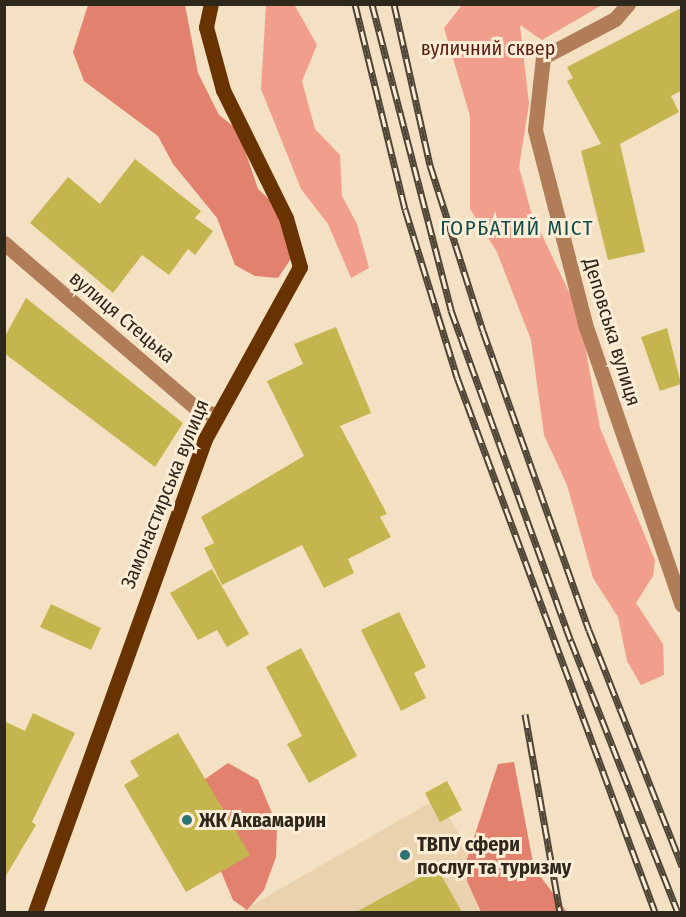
<!DOCTYPE html>
<html>
<head>
<meta charset="utf-8">
<style>
  body { margin:0 }
  #map { position:relative; width:686px; height:917px; overflow:hidden; background:#f4e0c2; font-family:"Fira Sans Condensed",sans-serif }
  div>[style] { position:absolute }
  .built>* { inset:0; background:#ead2ae }
  .green>* { inset:0; background:#f19e8c }
  .forest>* { inset:0; background:#e2816d }
  .building>* { inset:0; background:#c5b54f }
  .minor>* { height:15px; margin:-7.5px; padding:0 7.5px; transform-origin:7.5px; border-radius:7.5px; background:#b17d58 }
  .major>* { height:15px; margin:-7.5px; padding:0 7.5px; transform-origin:7.5px; border-radius:7.5px; background:#683301 }
  .rail>* { height:7px; margin-top:-3.5px; transform-origin:0; background:repeating-linear-gradient(90deg,#feedd6 0 14px,#4e4537 0 28px); box-sizing:border-box; border-block:2px solid #4e4537 }
  .dots>* { width:16px; height:16px; translate:-50% -50%; box-sizing:border-box; border:3px solid #feedd6; border-radius:50% }
  span { translate:-50% -50%; white-space:nowrap; text-align:center; line-height:1.15; -webkit-text-stroke:6px #feedd6; paint-order:stroke }
  .park-label { font-size:20px; color:#571a0f }
  .street-label { font-size:20px; color:#2e271c }
  .poi-label { font-size:20px; color:#2e271c; font-weight:700 }
  .left { translate:0 -50%; text-align:left }
  .neighbourhood-label { font-size:21px; color:#0f4d4b; letter-spacing:1.5px }
  .frame { position:absolute; inset:0; border:6px solid #2e271c; pointer-events:none }
</style>
</head>
<body>
<div id="map">
  <div class="built">
    <i style="clip-path:polygon(438px 798px,504px 912px,240px 912px)"></i>
  </div>
  <div class="green">
    <i style="clip-path:polygon(266px 5px,295px 6px,317px 45px,302px 81px,315px 129px,340px 155px,342px 196px,357px 224px,369px 268px,351px 278px,328px 224px,301px 189px,261px 89px)"></i>
    <i style="clip-path:polygon(462px 5px,602px 5px,542px 40px,520px 25px,529px 104px,519px 167px,531px 212px,579px 313px,600px 428px,655px 560px,653px 576px,636px 603px,663px 644px,664px 675px,641px 685px,627px 661px,618px 617px,593px 578px,567px 485px,544px 435px,531px 340px,497px 252px,470px 209px,470px 116px,444px 28px)"></i>
  </div>
  <div class="forest">
    <i style="clip-path:polygon(88px 5px,185px 5px,198px 73px,219px 115px,238px 130px,258px 189px,273px 203px,292px 257px,278px 278px,255px 276px,235px 265px,217px 218px,173px 164px,158px 136px,84px 81px,73px 52px)"></i>
    <i style="clip-path:polygon(514px 762px,534px 868px,567px 912px,481px 912px,467px 881px,467px 859px,498px 764px)"></i>
    <i style="clip-path:polygon(228px 763px,258px 780px,277px 825px,276px 857px,264px 890px,247px 910px,233px 900px,220px 869px,198px 784px)"></i>
  </div>
  <div class="building">
    <i style="clip-path:polygon(681px 8px,681px 91px,671px 96px,679px 112px,620px 144px,645px 252px,608px 260px,581px 151px,601px 144px,567px 81px,573px 78px,567px 67px)"></i>
    <i style="clip-path:polygon(135px 159px,201px 211px,195px 218px,213px 231px,195px 255px,188px 249px,169px 275px,142px 255px,113px 293px,30px 223px,68px 177px,100px 204px)"></i>
    <i style="clip-path:polygon(26px 298px,183px 423px,155px 467px,4px 353px,4px 338px)"></i>
    <i style="clip-path:polygon(336px 327px,371px 413px,340px 426px,387px 514px,380px 517px,391px 537px,348px 559px,354px 573px,324px 588px,302px 545px,222px 585px,204px 548px,214px 543px,201px 517px,304px 456px,267px 381px,303px 364px,294px 344px)"></i>
    <i style="clip-path:polygon(667px 328px,681px 384px,660px 391px,641px 337px)"></i>
    <i style="clip-path:polygon(212px 569px,249px 634px,227px 647px,217px 630px,198px 640px,170px 593px)"></i>
    <i style="clip-path:polygon(51px 604px,101px 628px,91px 650px,40px 627px)"></i>
    <i style="clip-path:polygon(399px 612px,426px 667px,414px 673px,426px 698px,401px 711px,361px 630px)"></i>
    <i style="clip-path:polygon(301px 648px,357px 756px,309px 783px,287px 744px,302px 736px,266px 667px)"></i>
    <i style="clip-path:polygon(33px 713px,75px 733px,32px 822px,36px 825px,4px 879px,4px 721px,25px 731px)"></i>
    <i style="clip-path:polygon(178px 733px,250px 855px,186px 892px,124px 785px,139px 776px,130px 761px)"></i>
    <i style="clip-path:polygon(447px 781px,462px 810px,440px 822px,425px 793px)"></i>
    <i style="clip-path:polygon(437px 868px,462px 912px,356px 912px)"></i>
  </div>
  <div class="minor">
    <i style="left:628px;top:4px;width:20px;rotate:131deg"></i>
    <i style="left:615px;top:19px;width:81px;rotate:152.2deg"></i>
    <i style="left:543px;top:57px;width:73px;rotate:96.3deg"></i>
    <i style="left:535px;top:130px;width:200px;rotate:75.5deg"></i>
    <i style="left:585px;top:324px;width:297px;rotate:71deg"></i>
    <i style="left:4px;top:243px;width:255px;rotate:40.7deg"></i>
    <i style="left:197px;top:409px;width:20px;rotate:18deg"></i>
  </div>
  <div class="major">
    <i style="left:35px;top:912px;width:503px;rotate:-70.23deg"></i>
    <i style="left:205px;top:439px;width:196px;rotate:-61.1deg"></i>
    <i style="left:300px;top:267px;width:51px;rotate:-105.9deg"></i>
    <i style="left:286px;top:218px;width:143px;rotate:-116.2deg"></i>
    <i style="left:223px;top:90px;width:65px;rotate:-105.1deg"></i>
    <i style="left:206px;top:27px;width:24px;rotate:-78deg"></i>
  </div>
  <div class="rail">
    <i style="left:355px;top:4px;width:211px;rotate:76.3deg"></i>
    <i style="left:405px;top:209px;width:176px;rotate:72.8deg"></i>
    <i style="left:457px;top:377px;width:570px;rotate:69.69deg"></i>
    <i style="left:372px;top:4px;width:316px;rotate:75.5deg"></i>
    <i style="left:451px;top:310px;width:352px;rotate:70.1deg"></i>
    <i style="left:571px;top:641px;width:291px;rotate:68.5deg"></i>
    <i style="left:394px;top:4px;width:165px;rotate:77.4deg"></i>
    <i style="left:430px;top:165px;width:174px;rotate:72.3deg"></i>
    <i style="left:483px;top:331px;width:317px;rotate:70.5deg"></i>
    <i style="left:589px;top:630px;width:254px;rotate:68.5deg"></i>
    <i style="left:525px;top:714px;width:201px;rotate:80deg"></i>
  </div>
  <div class="dots">
    <i style="left:187px;top:820px;background:#2b7471"></i>
    <i style="left:405px;top:855px;background:#2b7471"></i>
  </div>
  <div class="park-label">
    <span style="left:488px;top:48px">вуличний сквер</span>
  </div>
  <div class="street-label">
    <span style="left:122px;top:317px;rotate:40deg">вулиця Стецька</span>
    <span style="left:612px;top:332px;rotate:73deg">Деповська вулиця</span>
    <span style="left:165px;top:494px;rotate:-68deg">Замонастирська вулиця</span>
  </div>
  <div class="poi-label">
    <span class="left" style="left:199px;top:820px">ЖК Аквамарин</span>
    <span class="left" style="left:417px;top:856px">ТВПУ сфери<br>послуг та туризму</span>
  </div>
  <div class="neighbourhood-label">
    <span style="left:517px;top:228px">ГОРБАТИЙ МІСТ</span>
  </div>
  <div class="frame"></div>
</div>
</body>
</html>
